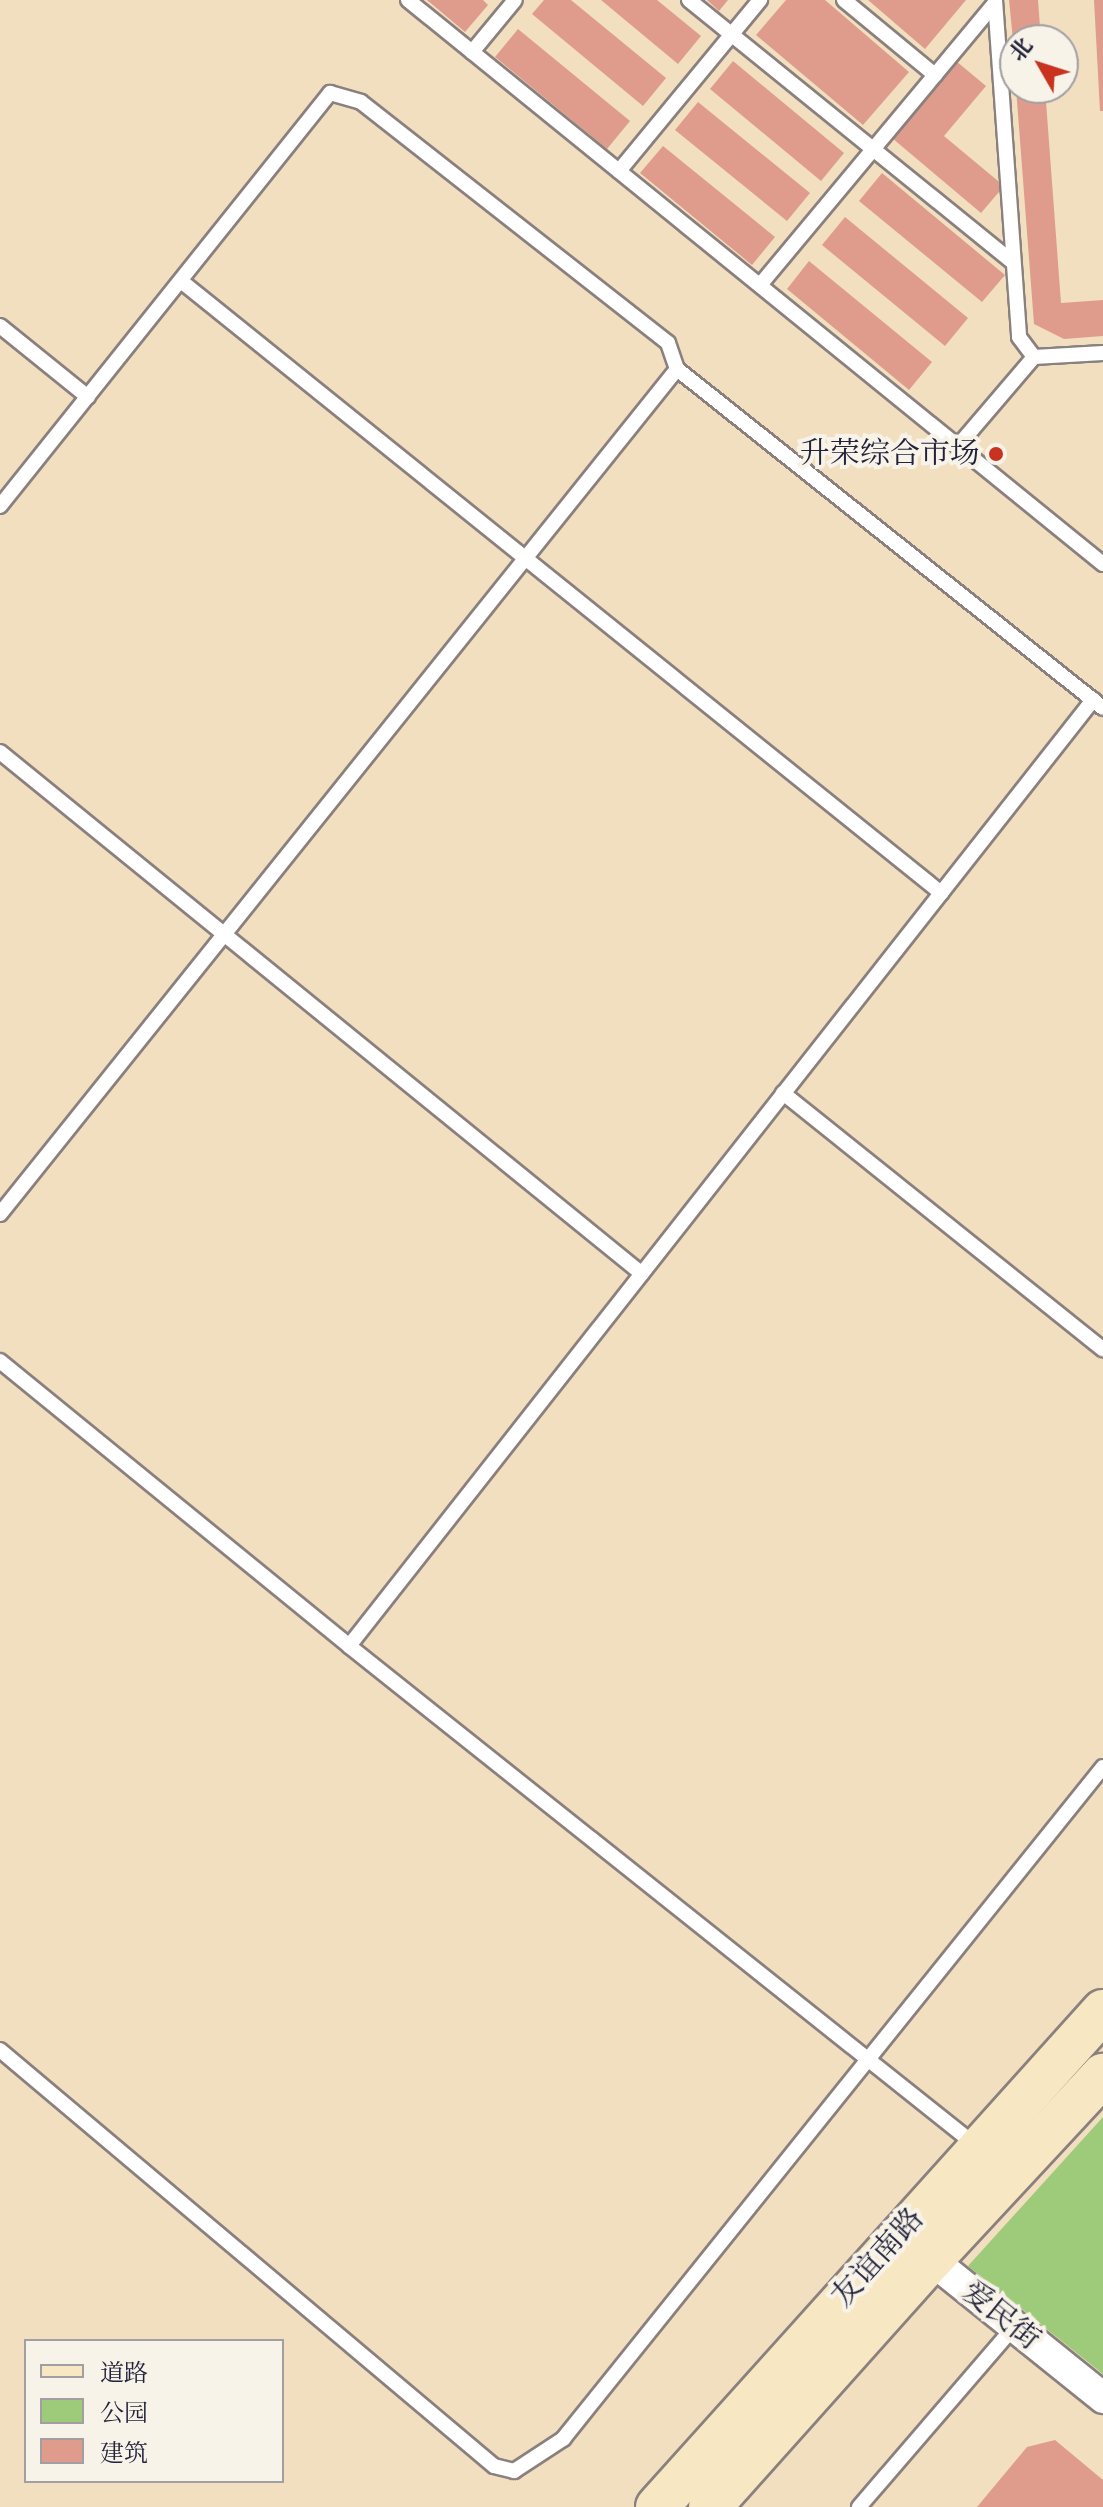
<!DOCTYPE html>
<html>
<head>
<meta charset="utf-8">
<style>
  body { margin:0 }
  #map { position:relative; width:1103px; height:2507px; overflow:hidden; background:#f1dfc0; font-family:"Libre Bodoni","Noto Serif SC",serif }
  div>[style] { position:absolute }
  .green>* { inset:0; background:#9dcb79 }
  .building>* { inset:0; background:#df9c8d }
  .roads { filter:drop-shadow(2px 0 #8a807e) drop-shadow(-2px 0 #8a807e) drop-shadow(0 2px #8a807e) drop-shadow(0 -2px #8a807e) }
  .lane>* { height:14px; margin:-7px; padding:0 7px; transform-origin:7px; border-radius:7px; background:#fff }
  .street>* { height:30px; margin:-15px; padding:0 15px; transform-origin:15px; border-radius:15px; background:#fff }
  .secondary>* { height:42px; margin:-21px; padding:0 21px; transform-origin:21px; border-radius:21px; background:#f7e8c3 }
  .dots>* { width:22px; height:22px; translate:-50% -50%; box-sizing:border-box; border:4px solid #f7f3e8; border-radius:50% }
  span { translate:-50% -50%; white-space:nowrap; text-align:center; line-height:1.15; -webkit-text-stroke:8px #f7f3e8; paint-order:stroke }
  .poi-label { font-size:30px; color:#22223b }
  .right { translate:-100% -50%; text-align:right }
  .street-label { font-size:30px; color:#22223b }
  .legend { position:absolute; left:24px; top:2339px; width:260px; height:144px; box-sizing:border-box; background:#f7f3e8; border:2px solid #a29fa3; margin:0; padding:10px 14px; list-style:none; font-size:24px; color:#22223b }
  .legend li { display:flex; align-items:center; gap:16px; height:40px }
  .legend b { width:40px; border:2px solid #a29fa3 }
  .north { position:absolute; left:999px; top:24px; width:80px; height:80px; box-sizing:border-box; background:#f7f3e8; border:2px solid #a29fa3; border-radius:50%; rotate:309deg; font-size:22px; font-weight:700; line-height:32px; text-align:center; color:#22223b }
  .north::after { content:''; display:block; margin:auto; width:28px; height:36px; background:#c8321e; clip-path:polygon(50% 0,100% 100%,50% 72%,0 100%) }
</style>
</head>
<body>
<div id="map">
  <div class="green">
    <i style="clip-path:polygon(1103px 2117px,1103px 2374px,968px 2266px)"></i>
  </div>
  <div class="building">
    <i style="clip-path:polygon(427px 0,483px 0,488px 5px,465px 32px)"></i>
    <i style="clip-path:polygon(544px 0,571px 0,666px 78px,643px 106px,532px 14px)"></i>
    <i style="clip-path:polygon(601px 0,657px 0,701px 36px,678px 64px)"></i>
    <i style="clip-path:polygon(707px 0,728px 0,719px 11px)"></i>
    <i style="clip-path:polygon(786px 0,825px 0,909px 72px,863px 125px,756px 35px)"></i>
    <i style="clip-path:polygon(868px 0,966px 0,925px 49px)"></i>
    <i style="clip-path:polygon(1009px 0,1038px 0,1041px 40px,1013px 40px)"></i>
    <i style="clip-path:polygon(1094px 0,1103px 0,1103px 111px,1100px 111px)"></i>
    <i style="clip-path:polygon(518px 29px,630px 121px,607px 149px,495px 57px)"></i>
    <i style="clip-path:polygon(733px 61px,844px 153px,821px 181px,710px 89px)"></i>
    <i style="clip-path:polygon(956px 61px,986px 86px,944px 136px,1004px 186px,981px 213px,892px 138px)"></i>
    <i style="clip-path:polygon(1016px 88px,1045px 88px,1061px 303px,1103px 300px,1103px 336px,1064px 339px,1034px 324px)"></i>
    <i style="clip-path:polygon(698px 102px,810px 193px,787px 221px,675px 130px)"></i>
    <i style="clip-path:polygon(663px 146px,775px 237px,752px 265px,640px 173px)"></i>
    <i style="clip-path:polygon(882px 173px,1005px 275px,982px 302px,859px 201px)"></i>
    <i style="clip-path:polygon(845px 217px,968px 318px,945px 346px,822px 245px)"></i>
    <i style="clip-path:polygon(809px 261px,932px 362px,909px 390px,787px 289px)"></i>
    <i style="clip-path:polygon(1055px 2440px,1103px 2480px,1103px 2507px,977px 2507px,1027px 2447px)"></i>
  </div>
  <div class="roads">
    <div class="lane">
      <i style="left:408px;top:0;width:895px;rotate:39.06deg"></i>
      <i style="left:689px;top:0;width:416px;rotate:39deg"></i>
      <i style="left:844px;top:0;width:118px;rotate:39.5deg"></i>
      <i style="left:995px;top:0;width:338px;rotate:85.9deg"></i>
      <i style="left:1019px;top:337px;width:25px;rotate:53deg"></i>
      <i style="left:472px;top:52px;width:67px;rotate:-50.4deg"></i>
      <i style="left:619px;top:171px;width:222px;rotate:-50.5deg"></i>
      <i style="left:181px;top:281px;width:976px;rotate:38.84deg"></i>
      <i style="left:760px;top:285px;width:367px;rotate:-50.2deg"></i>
      <i style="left:0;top:326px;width:113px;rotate:38.9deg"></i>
      <i style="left:958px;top:446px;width:117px;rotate:-49.5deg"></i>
      <i style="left:1034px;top:357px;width:69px;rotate:-3.3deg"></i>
      <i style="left:0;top:506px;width:529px;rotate:-51.37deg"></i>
      <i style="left:330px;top:93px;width:32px;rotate:16deg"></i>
      <i style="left:361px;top:102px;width:390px;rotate:38.1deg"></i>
      <i style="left:668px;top:343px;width:28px;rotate:71deg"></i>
      <i style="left:677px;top:369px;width:544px;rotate:38.51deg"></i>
      <i style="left:0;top:752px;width:827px;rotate:39.11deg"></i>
      <i style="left:783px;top:1093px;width:410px;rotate:38.7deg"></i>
      <i style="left:0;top:1214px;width:1083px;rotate:-51.3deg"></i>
      <i style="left:0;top:1361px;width:451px;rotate:39.2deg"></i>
      <i style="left:0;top:2050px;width:646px;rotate:40.1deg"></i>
      <i style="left:494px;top:2466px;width:21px;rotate:14deg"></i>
      <i style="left:514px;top:2471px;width:59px;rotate:-33.1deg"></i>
      <i style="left:563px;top:2439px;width:862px;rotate:-51.22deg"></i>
      <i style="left:978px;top:2147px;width:804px;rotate:-141.46deg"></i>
      <i style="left:349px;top:1646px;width:1204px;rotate:-51.82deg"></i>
      <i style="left:859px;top:2507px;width:238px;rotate:-49.3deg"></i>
    </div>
    <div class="street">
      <i style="left:918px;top:2249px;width:238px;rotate:38.8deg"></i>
    </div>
    <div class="secondary">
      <i style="left:657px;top:2507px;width:667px;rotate:-48.04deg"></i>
      <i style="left:710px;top:2507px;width:331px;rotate:-48.2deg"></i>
      <i style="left:931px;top:2260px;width:253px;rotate:-47.1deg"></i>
    </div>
  </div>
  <div class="dots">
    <i style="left:996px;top:454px;background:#c8321e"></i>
  </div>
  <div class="poi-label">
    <span class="right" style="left:980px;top:454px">升荣综合市场</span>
  </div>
  <div class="street-label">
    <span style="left:878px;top:2258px;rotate:-48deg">友谊南路</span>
    <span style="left:1001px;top:2316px;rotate:39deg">爱民街</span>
  </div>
  <ul class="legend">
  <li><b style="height:10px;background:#f7e8c3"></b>道路</li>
  <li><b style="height:22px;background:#9dcb79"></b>公园</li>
  <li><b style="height:22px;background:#df9c8d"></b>建筑</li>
  </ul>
  <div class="north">北</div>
</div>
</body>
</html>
